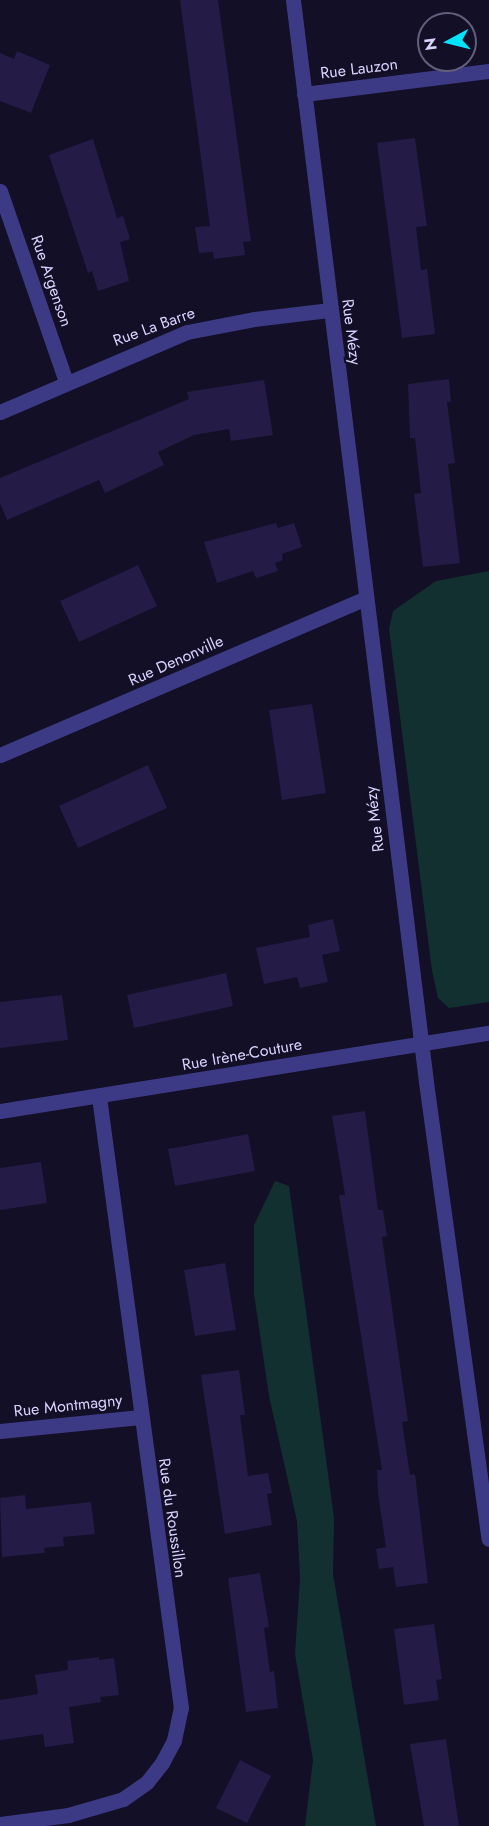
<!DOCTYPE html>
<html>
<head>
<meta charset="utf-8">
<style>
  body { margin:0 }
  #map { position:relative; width:489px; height:1826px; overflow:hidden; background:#130f26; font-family:Jost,sans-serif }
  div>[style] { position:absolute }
  .green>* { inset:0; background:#12302f }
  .building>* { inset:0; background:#241b47 }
  .street>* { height:15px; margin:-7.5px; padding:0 7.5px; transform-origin:7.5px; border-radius:7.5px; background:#3d3a85 }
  span { translate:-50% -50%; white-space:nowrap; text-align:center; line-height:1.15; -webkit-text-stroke:4.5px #130f26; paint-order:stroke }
  .street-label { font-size:16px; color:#d9d4ff }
  .north { position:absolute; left:417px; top:12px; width:60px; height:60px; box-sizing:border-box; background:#130f26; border:2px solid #625e7d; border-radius:50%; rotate:263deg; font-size:16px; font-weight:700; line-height:24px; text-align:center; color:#d9d4ff }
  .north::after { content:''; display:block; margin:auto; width:21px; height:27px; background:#00e5ff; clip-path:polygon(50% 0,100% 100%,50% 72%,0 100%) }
</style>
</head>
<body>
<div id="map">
  <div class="green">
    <i style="clip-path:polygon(489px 571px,489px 1002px,449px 1008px,438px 998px,432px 971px,389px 629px,393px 611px,436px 581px)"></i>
    <i style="clip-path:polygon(275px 1181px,289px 1186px,334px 1518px,333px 1574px,376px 1826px,305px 1826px,313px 1760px,295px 1654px,300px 1578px,297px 1521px,269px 1396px,254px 1294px,254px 1225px)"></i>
  </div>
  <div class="building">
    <i style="clip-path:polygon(180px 0,218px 0,251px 241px,243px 242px,245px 255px,214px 259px,213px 252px,199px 253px,195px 227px,210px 226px)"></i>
    <i style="clip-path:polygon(17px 51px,50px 65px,31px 113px,0 101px,0 53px,14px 59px)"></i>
    <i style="clip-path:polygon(415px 138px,427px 226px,416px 227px,421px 270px,427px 269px,435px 334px,402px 338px,377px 143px)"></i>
    <i style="clip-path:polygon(93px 139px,117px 218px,123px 216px,130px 239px,120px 242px,129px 281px,98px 291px,92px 271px,88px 273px,49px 155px)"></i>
    <i style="clip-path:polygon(449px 379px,451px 402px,447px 402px,455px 463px,448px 464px,460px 563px,423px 567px,414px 494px,421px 493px,415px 438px,410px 438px,408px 384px)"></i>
    <i style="clip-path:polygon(264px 380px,273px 435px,231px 441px,229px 429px,194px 435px,158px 452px,164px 465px,105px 493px,99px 480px,7px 520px,0 503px,0 478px,189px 399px,187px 392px)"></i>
    <i style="clip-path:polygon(276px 523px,278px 528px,294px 523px,302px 547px,282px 554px,283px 560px,275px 563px,278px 571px,256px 578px,253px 571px,217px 583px,204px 542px)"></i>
    <i style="clip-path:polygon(138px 565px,157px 606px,79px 642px,60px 601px)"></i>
    <i style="clip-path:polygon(312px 704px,326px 793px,282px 800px,269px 710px)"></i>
    <i style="clip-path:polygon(148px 765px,167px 808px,78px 848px,59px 806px)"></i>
    <i style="clip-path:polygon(333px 919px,340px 951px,322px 955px,328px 982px,300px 988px,297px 977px,264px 984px,256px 948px,310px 937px,308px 925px)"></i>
    <i style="clip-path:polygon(226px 973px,233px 1006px,134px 1028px,127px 995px)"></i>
    <i style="clip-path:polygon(62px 995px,68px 1040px,0 1048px,0 1002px)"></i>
    <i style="clip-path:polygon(365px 1111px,378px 1210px,383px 1210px,387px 1236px,382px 1237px,408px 1421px,402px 1422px,410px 1475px,415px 1474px,428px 1583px,396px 1587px,393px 1567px,379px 1569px,376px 1549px,386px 1547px,378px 1493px,377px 1470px,382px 1470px,339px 1195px,345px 1195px,332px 1116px)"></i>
    <i style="clip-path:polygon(248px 1134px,255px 1171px,175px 1186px,168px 1149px)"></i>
    <i style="clip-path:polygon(41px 1162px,47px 1203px,0 1210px,0 1168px)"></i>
    <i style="clip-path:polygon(225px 1263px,236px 1330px,195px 1336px,184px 1270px)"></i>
    <i style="clip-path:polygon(239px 1370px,245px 1415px,240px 1415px,248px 1476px,268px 1473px,272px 1493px,267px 1494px,272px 1525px,225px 1534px,201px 1375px)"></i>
    <i style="clip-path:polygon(25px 1495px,26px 1509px,91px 1502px,95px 1534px,63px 1537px,64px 1546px,44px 1548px,45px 1553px,2px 1557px,0 1498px)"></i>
    <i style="clip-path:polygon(260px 1573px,269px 1627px,264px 1628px,270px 1672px,274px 1671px,278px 1708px,246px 1712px,228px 1578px)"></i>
    <i style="clip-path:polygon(434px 1624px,442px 1679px,436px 1680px,439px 1700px,404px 1705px,394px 1629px)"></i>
    <i style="clip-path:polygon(99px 1657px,99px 1660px,114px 1658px,119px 1695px,100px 1697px,101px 1702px,69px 1707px,74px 1743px,45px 1747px,43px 1734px,0 1740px,0 1700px,38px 1694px,35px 1675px,68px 1670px,67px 1661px)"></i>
    <i style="clip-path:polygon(446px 1739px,459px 1826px,424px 1826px,410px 1744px)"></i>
    <i style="clip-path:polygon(240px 1760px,271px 1776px,247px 1823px,216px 1808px)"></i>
  </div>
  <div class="street">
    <i style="left:293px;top:0;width:1090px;rotate:82.99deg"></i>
    <i style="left:426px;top:1082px;width:461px;rotate:82.2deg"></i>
    <i style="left:304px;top:94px;width:186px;rotate:-7.1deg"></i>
    <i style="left:0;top:191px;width:202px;rotate:70.9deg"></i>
    <i style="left:0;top:412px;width:203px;rotate:-23.2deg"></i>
    <i style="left:187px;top:332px;width:68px;rotate:-11deg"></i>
    <i style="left:254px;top:319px;width:77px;rotate:-6.8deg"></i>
    <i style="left:0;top:755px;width:398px;rotate:-23.2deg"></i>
    <i style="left:0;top:1111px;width:495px;rotate:-9.1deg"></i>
    <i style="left:0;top:1431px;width:141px;rotate:-5.7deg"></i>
    <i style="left:0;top:1824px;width:69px;rotate:-7.5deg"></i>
    <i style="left:68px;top:1815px;width:57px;rotate:-16.2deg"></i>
    <i style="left:123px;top:1799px;width:29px;rotate:-35deg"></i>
    <i style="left:147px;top:1782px;width:24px;rotate:-52deg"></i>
    <i style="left:162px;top:1763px;width:26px;rotate:-62deg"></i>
    <i style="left:174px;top:1740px;width:33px;rotate:-78deg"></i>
    <i style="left:181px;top:1708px;width:616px;rotate:-97.64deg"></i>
  </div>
  <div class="street-label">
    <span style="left:359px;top:69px;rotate:-7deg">Rue Lauzon</span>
    <span style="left:51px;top:281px;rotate:71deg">Rue Argenson</span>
    <span style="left:154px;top:327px;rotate:-20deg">Rue La Barre</span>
    <span style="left:351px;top:332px;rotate:83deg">Rue Mézy</span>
    <span style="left:176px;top:661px;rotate:-24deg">Rue Denonville</span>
    <span style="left:375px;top:819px;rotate:-97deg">Rue Mézy</span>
    <span style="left:242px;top:1055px;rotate:-10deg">Rue Irène-Couture</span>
    <span style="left:68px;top:1406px;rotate:-6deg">Rue Montmagny</span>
    <span style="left:172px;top:1518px;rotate:82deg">Rue du Roussillon</span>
  </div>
  <div class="north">N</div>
</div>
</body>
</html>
